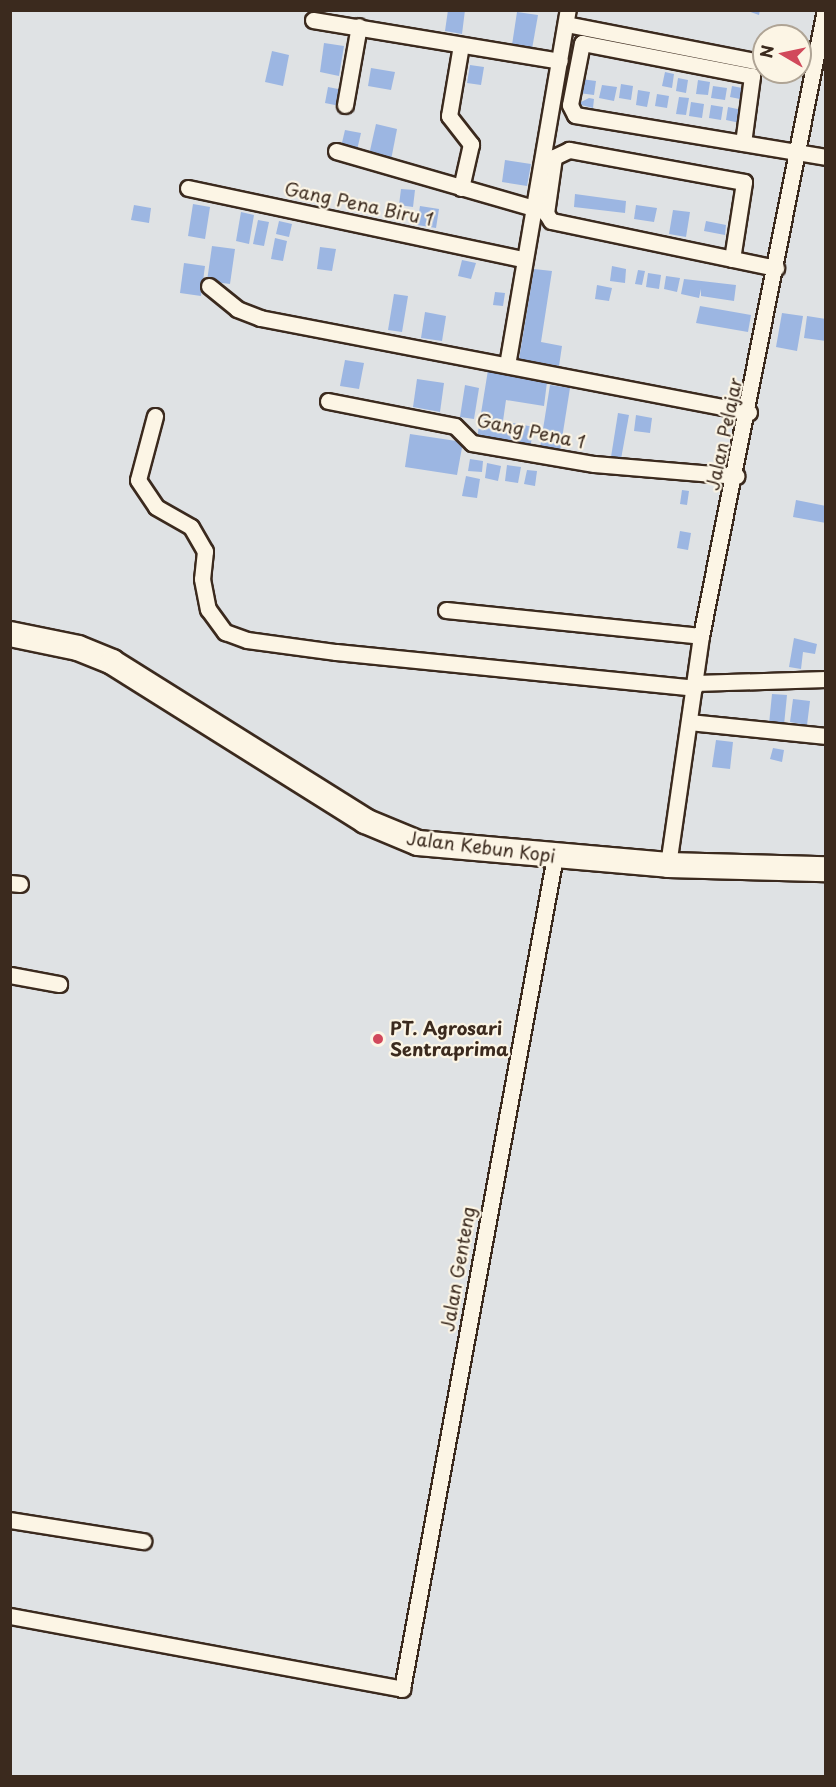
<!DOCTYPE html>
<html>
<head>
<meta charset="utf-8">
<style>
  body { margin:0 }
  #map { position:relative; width:836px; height:1787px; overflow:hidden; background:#dfe2e4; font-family:"Playpen Sans",sans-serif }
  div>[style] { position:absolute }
  .building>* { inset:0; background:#9cb6e2 }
  .roads { filter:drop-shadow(2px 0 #3b2a1e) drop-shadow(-2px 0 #3b2a1e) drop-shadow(0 2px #3b2a1e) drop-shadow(0 -2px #3b2a1e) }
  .minor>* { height:15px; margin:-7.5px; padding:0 7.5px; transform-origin:7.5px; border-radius:7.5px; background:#fcf5e5 }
  .primary>* { height:24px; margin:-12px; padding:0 12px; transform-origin:12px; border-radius:12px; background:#fcf5e5 }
  .dots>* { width:16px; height:16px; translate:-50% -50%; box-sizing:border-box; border:3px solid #fcf5e5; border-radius:50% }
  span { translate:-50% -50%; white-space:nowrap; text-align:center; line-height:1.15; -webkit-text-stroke:4.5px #fcf5e5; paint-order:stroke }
  .street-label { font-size:18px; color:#3b2a1e }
  .poi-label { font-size:18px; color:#3b2a1e; font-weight:700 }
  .left { translate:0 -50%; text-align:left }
  .frame { position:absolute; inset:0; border:12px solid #3b2a1e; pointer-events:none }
  .north { position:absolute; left:752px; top:24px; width:60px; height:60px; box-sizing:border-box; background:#fcf5e5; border:2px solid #afa495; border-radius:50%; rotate:279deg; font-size:16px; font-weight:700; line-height:24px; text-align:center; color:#3b2a1e }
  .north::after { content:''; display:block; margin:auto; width:21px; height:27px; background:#d1495b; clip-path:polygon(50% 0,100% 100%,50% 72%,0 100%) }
</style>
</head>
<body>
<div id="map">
  <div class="building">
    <i style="clip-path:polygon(448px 10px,465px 10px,462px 34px,445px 31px)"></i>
    <i style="clip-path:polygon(745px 10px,760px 10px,759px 15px)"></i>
    <i style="clip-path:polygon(517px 12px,538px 15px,532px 49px,512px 45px)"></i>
    <i style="clip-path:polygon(324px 43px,344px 46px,339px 76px,320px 72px)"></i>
    <i style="clip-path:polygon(272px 51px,289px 55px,283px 86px,265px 82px)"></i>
    <i style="clip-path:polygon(470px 65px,484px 67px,481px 85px,467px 83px)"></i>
    <i style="clip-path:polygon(371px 68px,395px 72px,391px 90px,368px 86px)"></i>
    <i style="clip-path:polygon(665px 72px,674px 74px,672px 88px,662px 86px)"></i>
    <i style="clip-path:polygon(678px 78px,688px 80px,686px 93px,676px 91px)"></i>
    <i style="clip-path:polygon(581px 79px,596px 81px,594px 95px,579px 93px)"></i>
    <i style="clip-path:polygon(698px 80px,710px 82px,708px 95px,696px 94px)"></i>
    <i style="clip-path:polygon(621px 84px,633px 86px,631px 100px,619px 98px)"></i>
    <i style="clip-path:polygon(602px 85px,617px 87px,614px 101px,599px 98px)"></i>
    <i style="clip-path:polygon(713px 86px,727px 88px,725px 100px,711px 98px)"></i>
    <i style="clip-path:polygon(732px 86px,747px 89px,745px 100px,730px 97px)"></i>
    <i style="clip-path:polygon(328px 87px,343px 90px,340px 106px,325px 103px)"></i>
    <i style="clip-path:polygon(638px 90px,650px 92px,647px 107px,636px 105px)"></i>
    <i style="clip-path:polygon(657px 94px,669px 96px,667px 108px,655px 106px)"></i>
    <i style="clip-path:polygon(679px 97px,689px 98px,686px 115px,676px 114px)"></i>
    <i style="clip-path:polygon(589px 98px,594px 99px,593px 108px,577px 104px)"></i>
    <i style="clip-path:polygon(691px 102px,704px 104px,702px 118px,689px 116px)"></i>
    <i style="clip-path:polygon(711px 105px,723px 107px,721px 120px,709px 118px)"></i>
    <i style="clip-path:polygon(728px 107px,742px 110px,740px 123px,726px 120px)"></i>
    <i style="clip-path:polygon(376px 124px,397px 129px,391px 160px,369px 155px)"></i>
    <i style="clip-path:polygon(345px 130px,361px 133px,357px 150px,341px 147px)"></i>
    <i style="clip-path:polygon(505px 160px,531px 164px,527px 186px,502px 182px)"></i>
    <i style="clip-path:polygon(401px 189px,415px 190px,413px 207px,399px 205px)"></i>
    <i style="clip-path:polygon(575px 194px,626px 201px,625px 213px,574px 207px)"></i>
    <i style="clip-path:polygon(193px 204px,210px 207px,205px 239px,188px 236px)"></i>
    <i style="clip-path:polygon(134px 205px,151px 208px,149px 223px,131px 220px)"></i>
    <i style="clip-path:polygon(636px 205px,657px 208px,654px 222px,634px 219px)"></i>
    <i style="clip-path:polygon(420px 206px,439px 209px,436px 228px,417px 225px)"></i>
    <i style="clip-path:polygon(673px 210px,690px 212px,686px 237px,669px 234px)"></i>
    <i style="clip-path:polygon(241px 212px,254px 215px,249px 244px,236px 241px)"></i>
    <i style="clip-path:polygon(258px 220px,269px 222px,264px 246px,253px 244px)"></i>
    <i style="clip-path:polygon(279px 221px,292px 224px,289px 237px,276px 234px)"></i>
    <i style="clip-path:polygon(706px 221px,726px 225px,725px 235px,704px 231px)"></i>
    <i style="clip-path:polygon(275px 238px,287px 241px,283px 261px,271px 259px)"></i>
    <i style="clip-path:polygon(212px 246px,235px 249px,230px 284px,207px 281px)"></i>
    <i style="clip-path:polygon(320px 247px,336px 249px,332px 271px,317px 269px)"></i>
    <i style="clip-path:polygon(462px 260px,476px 263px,471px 279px,458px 276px)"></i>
    <i style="clip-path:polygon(184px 263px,205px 266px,201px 296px,180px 293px)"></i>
    <i style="clip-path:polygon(612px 266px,626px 269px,625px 283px,610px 281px)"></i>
    <i style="clip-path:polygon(534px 269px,552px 271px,541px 342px,562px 346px,559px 366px,519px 359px)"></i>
    <i style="clip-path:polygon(638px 270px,645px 271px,642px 285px,635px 284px)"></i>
    <i style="clip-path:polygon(648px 273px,661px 275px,659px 289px,646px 287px)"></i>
    <i style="clip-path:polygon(666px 276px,680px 278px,677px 292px,664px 289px)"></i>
    <i style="clip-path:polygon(684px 279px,736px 285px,734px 301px,701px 296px,701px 289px,699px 298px,681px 294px)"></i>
    <i style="clip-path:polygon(597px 285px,612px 288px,609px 301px,595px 299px)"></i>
    <i style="clip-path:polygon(495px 292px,505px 293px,503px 306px,493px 305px)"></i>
    <i style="clip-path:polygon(394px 294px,408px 296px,402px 332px,388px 330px)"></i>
    <i style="clip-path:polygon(700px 306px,751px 315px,748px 332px,696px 323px)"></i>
    <i style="clip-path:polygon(425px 312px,446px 316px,442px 341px,421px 338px)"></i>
    <i style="clip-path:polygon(782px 313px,803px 316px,797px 351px,776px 347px)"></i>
    <i style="clip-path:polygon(807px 316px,826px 319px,826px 341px,804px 338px)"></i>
    <i style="clip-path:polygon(345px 360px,364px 363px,359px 389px,340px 386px)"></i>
    <i style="clip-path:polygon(488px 370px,547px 382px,544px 406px,506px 400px,503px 421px,534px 427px,530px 448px,477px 438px)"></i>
    <i style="clip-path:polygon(417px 379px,444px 383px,440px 412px,413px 407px)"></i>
    <i style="clip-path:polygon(465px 385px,479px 388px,474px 419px,460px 417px)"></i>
    <i style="clip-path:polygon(550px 385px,570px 388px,560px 451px,540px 448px)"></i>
    <i style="clip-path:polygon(618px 413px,629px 415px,621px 459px,611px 457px)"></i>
    <i style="clip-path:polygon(636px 415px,652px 418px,650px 433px,634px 431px)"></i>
    <i style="clip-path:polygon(410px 434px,463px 442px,457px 475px,405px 467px)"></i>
    <i style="clip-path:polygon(470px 459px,483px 461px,482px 472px,468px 471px)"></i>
    <i style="clip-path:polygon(487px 463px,501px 466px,498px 481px,485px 478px)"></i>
    <i style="clip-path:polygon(507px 465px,521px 467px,518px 483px,505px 481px)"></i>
    <i style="clip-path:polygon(527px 470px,537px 471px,535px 486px,524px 484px)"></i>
    <i style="clip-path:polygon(466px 476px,480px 479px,477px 498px,462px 496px)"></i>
    <i style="clip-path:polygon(682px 490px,689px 491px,687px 505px,680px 504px)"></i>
    <i style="clip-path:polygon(796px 500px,826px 506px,826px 523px,793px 517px)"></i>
    <i style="clip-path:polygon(680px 531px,691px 533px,688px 550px,677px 548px)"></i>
    <i style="clip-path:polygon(794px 638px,817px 644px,815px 654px,803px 652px,801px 669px,789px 667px)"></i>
    <i style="clip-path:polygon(772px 694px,787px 695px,784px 725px,769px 724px)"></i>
    <i style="clip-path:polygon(793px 699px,810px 701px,807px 725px,790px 722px)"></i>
    <i style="clip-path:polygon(716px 740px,733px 742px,730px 769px,712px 767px)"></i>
    <i style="clip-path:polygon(773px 748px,784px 750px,782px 762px,770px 759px)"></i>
  </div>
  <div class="roads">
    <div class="minor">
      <i style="left:313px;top:20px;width:250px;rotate:9.4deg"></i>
      <i style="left:566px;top:24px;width:202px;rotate:11.1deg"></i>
      <i style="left:461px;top:45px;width:72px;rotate:99.6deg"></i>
      <i style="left:449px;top:116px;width:36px;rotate:52deg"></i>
      <i style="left:471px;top:144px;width:45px;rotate:102.8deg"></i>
      <i style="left:345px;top:105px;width:80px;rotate:-80deg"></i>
      <i style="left:743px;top:143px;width:68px;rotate:-82.3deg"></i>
      <i style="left:752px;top:76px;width:173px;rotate:-169deg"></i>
      <i style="left:582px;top:43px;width:63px;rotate:101deg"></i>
      <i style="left:570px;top:105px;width:11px;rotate:63deg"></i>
      <i style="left:575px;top:115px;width:254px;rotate:9.5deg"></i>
      <i style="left:336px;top:151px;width:202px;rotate:16.1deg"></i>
      <i style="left:188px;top:188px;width:341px;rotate:12deg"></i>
      <i style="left:732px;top:259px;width:78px;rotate:-81.1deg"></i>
      <i style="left:744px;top:182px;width:178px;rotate:-169.6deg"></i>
      <i style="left:569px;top:150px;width:17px;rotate:155deg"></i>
      <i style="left:554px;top:157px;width:57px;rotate:98.1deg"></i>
      <i style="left:546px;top:213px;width:9px;rotate:58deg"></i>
      <i style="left:551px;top:221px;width:230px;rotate:11.8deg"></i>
      <i style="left:209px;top:286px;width:36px;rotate:39deg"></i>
      <i style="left:237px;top:309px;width:25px;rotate:21deg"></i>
      <i style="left:260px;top:318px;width:498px;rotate:10.9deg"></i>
      <i style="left:507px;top:365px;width:360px;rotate:-80.3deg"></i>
      <i style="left:328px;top:401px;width:129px;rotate:11.1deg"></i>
      <i style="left:455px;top:426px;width:24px;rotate:45deg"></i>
      <i style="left:472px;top:443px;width:124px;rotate:9.8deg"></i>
      <i style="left:594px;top:464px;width:143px;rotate:4.8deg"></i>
      <i style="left:155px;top:416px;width:66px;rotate:104.9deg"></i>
      <i style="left:138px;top:480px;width:32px;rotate:56deg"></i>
      <i style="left:156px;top:507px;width:40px;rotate:29.7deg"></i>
      <i style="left:191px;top:527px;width:28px;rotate:60deg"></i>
      <i style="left:205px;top:551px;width:28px;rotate:96deg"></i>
      <i style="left:202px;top:579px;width:31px;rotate:79deg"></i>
      <i style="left:208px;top:609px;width:29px;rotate:54deg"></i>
      <i style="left:225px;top:632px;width:23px;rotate:20deg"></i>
      <i style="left:247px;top:640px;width:90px;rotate:7.7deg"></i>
      <i style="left:336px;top:652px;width:360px;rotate:5.7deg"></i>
      <i style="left:446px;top:610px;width:256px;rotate:5.8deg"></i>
      <i style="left:695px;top:683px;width:131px;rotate:-1.7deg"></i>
      <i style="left:689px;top:722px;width:138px;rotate:5.8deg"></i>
      <i style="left:668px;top:865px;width:231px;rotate:-81.8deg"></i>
      <i style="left:701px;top:636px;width:638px;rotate:-78.8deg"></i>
      <i style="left:10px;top:883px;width:10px;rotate:6deg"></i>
      <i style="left:10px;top:975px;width:50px;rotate:10.4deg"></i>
      <i style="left:10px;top:1520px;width:135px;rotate:9deg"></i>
      <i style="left:10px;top:1616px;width:399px;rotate:10.5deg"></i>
      <i style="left:402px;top:1689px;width:847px;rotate:-79.59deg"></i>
    </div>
    <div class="primary">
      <i style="left:10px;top:634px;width:69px;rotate:11.6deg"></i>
      <i style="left:78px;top:648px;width:37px;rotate:22deg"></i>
      <i style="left:112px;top:662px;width:299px;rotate:32.1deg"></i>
      <i style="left:365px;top:821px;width:57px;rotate:22.5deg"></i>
      <i style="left:418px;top:843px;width:251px;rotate:5deg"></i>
      <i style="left:668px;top:865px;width:158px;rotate:1.5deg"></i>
    </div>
  </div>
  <div class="dots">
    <i style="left:378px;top:1039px;background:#d1495b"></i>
  </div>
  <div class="street-label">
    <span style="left:359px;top:204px;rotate:12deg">Gang Pena Biru 1</span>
    <span style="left:531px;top:431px;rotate:12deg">Gang Pena 1</span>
    <span style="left:724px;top:434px;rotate:-78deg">Jalan Pelajar</span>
    <span style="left:481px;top:847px;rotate:7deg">Jalan Kebun Kopi</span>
    <span style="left:458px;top:1269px;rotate:-80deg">Jalan Genteng</span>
  </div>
  <div class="poi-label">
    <span class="left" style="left:390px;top:1039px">PT. Agrosari<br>Sentraprima</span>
  </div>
  <div class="frame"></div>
  <div class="north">N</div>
</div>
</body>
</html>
